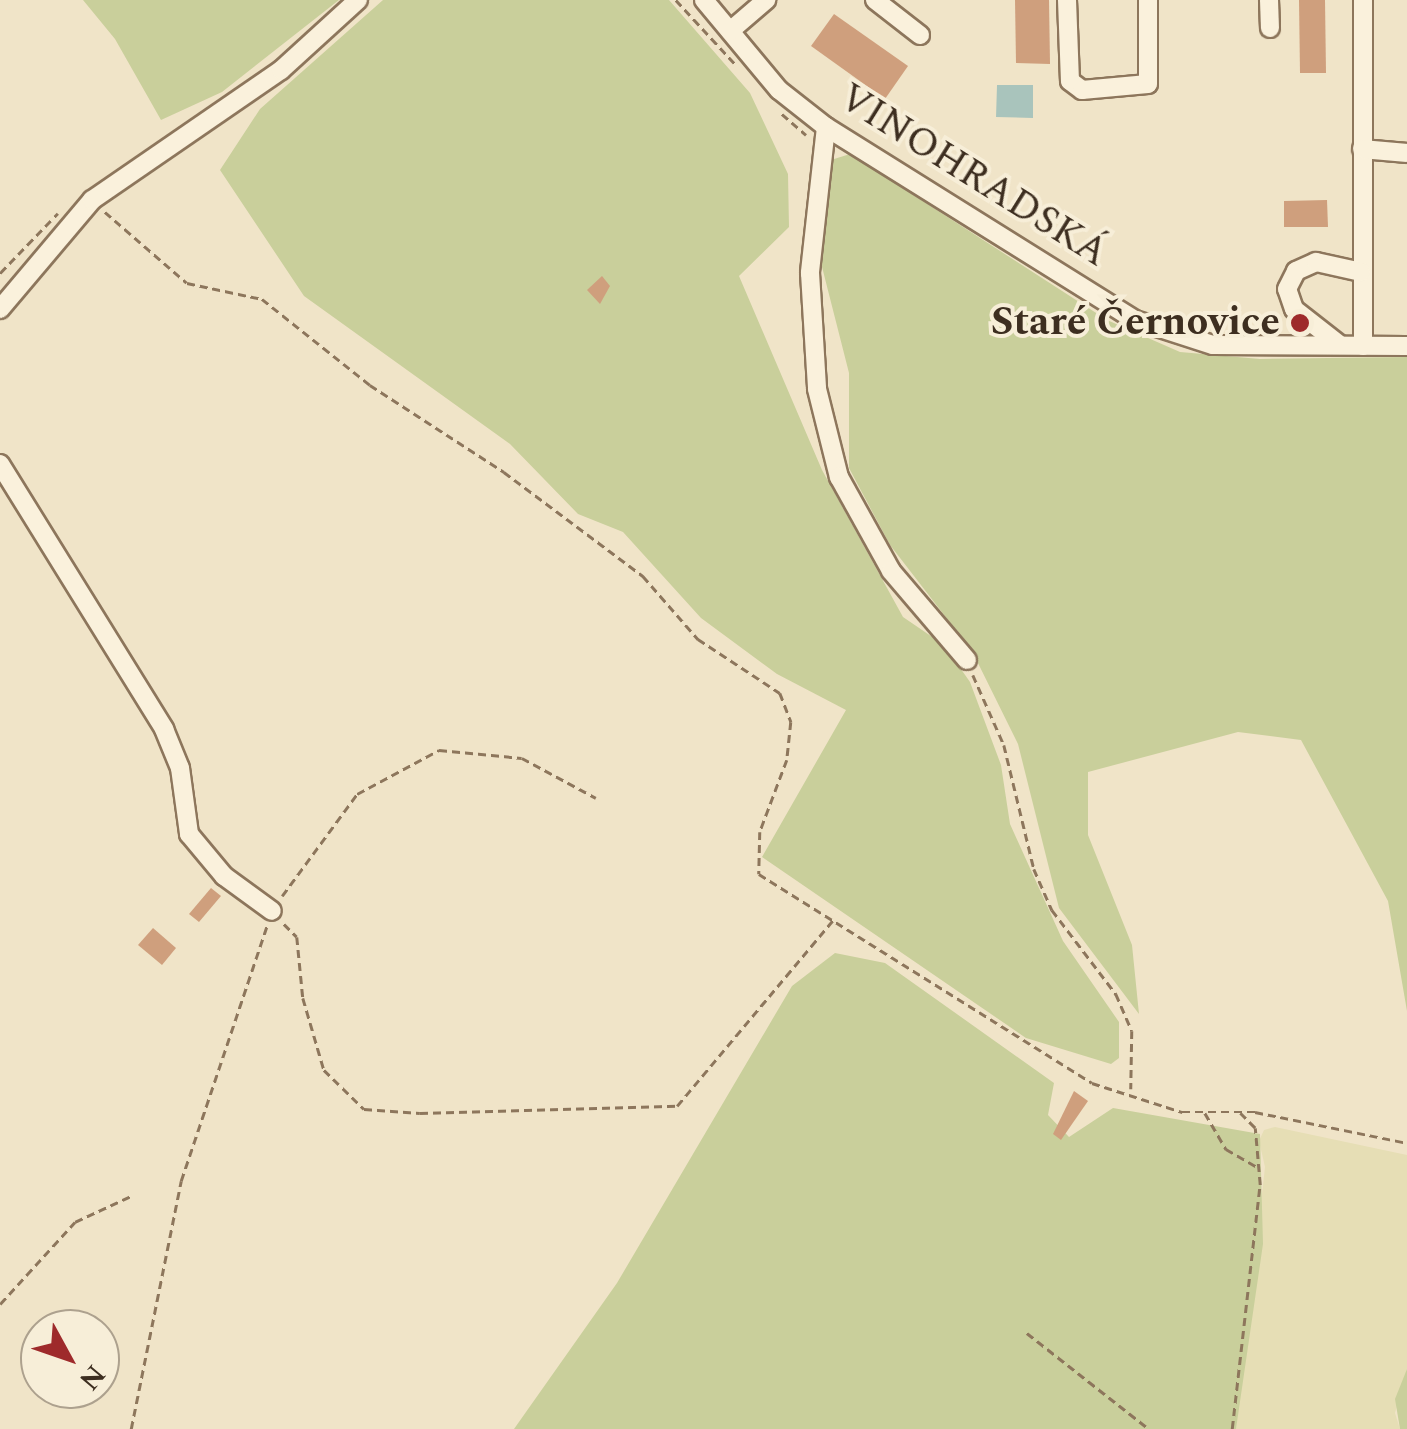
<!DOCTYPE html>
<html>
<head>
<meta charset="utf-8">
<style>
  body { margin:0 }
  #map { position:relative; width:1407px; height:1429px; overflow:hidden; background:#f0e4c8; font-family:Spectral,serif }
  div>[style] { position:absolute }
  .farmland>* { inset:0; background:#e6deb5 }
  .green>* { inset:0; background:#c9cf9b }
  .water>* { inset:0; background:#a9c4bc }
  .building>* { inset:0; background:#cf9f7d }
  .path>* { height:2.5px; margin-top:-1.25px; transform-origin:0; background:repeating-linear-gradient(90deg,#8d765c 0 8px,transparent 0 13px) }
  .roads { filter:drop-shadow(2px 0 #8d765c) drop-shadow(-2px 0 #8d765c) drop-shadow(0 2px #8d765c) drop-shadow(0 -2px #8d765c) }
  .minor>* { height:18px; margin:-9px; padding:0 9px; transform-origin:9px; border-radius:9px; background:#faf1dc }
  .dots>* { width:28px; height:28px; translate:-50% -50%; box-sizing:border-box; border:5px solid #f7eed8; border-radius:50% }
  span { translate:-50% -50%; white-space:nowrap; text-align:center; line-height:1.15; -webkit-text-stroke:8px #f7eed8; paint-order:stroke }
  .street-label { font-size:40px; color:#3d2e20 }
  .poi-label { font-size:40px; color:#3d2e20; font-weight:700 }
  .right { translate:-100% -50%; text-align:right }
  .north { position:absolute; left:20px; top:1309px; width:100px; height:100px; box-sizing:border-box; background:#f7eed8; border:2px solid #ada18e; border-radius:50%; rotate:130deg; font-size:28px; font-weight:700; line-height:40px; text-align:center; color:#3d2e20 }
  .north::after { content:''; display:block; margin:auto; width:35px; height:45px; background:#9e2a2b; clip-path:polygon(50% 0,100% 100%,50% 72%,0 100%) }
</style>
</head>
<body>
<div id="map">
  <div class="farmland">
    <i style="clip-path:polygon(1275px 1127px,1407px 1155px,1407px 1369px,1395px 1413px,1400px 1429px,1236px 1429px,1265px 1167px,1259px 1141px,1264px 1130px)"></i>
  </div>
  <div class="green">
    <i style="clip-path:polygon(83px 0,339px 0,222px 92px,161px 120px,115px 39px)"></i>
    <i style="clip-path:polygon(383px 0,669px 0,750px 93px,788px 174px,789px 227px,739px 276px,822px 470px,903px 617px,944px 645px,970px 682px,1001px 765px,1010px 824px,1063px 941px,1119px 1022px,1119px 1058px,1111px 1064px,1026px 1038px,762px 857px,846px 710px,777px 674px,701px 618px,623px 532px,578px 514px,510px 444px,304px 296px,220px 170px,260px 109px)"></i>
    <i style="clip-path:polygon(850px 154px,1107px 320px,1180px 352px,1260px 359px,1407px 357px,1407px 1011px,1388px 901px,1301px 740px,1238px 732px,1088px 772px,1088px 835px,1132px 945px,1139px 1014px,1059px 908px,1018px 744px,972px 651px,890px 545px,849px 468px,849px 373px,820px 259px,831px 160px)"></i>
    <i style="clip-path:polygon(835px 953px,885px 963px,1054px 1083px,1048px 1115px,1069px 1137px,1113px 1108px,1260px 1134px,1263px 1244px,1236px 1429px,514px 1429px,617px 1283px,792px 986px)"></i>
    <i style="clip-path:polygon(1407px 1369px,1407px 1429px,1400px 1429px,1395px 1399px)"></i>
  </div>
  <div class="water">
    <i style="clip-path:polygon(997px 85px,1033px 85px,1033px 118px,996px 117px)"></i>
  </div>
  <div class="building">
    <i style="clip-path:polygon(1015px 0,1049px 0,1050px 64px,1016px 63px)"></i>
    <i style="clip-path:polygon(1299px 0,1325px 0,1326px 73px,1300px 73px)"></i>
    <i style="clip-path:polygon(834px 14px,908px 66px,885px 99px,811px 46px)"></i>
    <i style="clip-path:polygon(1327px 200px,1328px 227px,1284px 227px,1284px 201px)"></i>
    <i style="clip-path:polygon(602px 276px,610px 286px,600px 304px,587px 290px)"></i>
    <i style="clip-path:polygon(211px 888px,221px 896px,199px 922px,189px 914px)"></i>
    <i style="clip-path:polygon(153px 928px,176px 948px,162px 965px,138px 945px)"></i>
    <i style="clip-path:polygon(1074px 1091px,1088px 1101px,1061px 1140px,1053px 1134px)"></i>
  </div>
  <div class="path">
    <i style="left:676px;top:0;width:88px;rotate:47.3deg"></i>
    <i style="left:782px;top:114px;width:32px;rotate:41deg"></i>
    <i style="left:105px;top:212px;width:108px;rotate:40.9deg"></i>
    <i style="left:187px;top:283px;width:77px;rotate:12deg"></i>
    <i style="left:262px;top:299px;width:138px;rotate:38.5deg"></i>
    <i style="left:370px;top:385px;width:160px;rotate:33deg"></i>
    <i style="left:504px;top:472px;width:174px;rotate:36.8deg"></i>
    <i style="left:643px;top:576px;width:84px;rotate:48.9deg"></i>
    <i style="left:698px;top:639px;width:98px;rotate:33.4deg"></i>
    <i style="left:780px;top:693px;width:31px;rotate:69deg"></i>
    <i style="left:791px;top:722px;width:38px;rotate:96deg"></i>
    <i style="left:787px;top:760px;width:77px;rotate:110.6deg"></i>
    <i style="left:760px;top:832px;width:42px;rotate:91.4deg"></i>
    <i style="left:759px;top:874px;width:393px;rotate:32.1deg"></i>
    <i style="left:1092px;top:1083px;width:95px;rotate:17.9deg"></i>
    <i style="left:1182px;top:1112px;width:73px"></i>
    <i style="left:1255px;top:1112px;width:155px;rotate:11.5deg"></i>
    <i style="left:0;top:273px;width:83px;rotate:-46deg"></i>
    <i style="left:973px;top:675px;width:77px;rotate:66.1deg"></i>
    <i style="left:1004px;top:745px;width:128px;rotate:76.4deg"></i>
    <i style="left:1034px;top:869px;width:45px;rotate:66.3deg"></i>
    <i style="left:1052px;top:910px;width:106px;rotate:52.7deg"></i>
    <i style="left:1116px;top:994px;width:40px;rotate:66.6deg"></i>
    <i style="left:1132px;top:1031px;width:58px;rotate:91deg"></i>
    <i style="left:282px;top:896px;width:127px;rotate:-53.7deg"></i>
    <i style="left:357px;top:794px;width:93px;rotate:-28.2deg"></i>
    <i style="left:439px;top:750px;width:83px;rotate:5.5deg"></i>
    <i style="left:522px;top:758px;width:84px;rotate:28.4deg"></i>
    <i style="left:284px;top:924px;width:18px;rotate:45deg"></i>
    <i style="left:297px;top:937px;width:61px;rotate:84.4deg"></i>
    <i style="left:303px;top:998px;width:75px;rotate:73.7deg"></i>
    <i style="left:324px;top:1070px;width:56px;rotate:44.3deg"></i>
    <i style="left:364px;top:1109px;width:56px;rotate:4.1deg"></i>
    <i style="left:420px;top:1113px;width:257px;rotate:-1.6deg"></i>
    <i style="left:677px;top:1106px;width:244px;rotate:-50deg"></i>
    <i style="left:1205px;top:1113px;width:42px;rotate:59.7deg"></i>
    <i style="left:1226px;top:1149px;width:36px;rotate:30deg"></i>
    <i style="left:0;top:1304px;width:111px;rotate:-47.6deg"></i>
    <i style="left:75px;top:1222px;width:62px;rotate:-24.9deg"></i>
    <i style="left:1027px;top:1333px;width:155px;rotate:38.2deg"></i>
    <i style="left:131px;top:1429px;width:253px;rotate:-78.6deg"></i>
    <i style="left:181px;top:1181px;width:270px;rotate:-71.4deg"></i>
    <i style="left:1232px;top:1429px;width:246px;rotate:-83.5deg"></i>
    <i style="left:1260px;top:1185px;width:57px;rotate:-95deg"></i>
    <i style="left:1255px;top:1128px;width:21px;rotate:-135deg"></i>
  </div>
  <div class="roads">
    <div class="minor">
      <i style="left:704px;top:0;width:117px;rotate:50.2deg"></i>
      <i style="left:779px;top:90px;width:60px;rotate:38.2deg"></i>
      <i style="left:826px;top:127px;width:364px;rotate:32deg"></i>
      <i style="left:1135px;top:320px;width:82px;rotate:17.8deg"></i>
      <i style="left:1213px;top:345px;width:194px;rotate:0.3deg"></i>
      <i style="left:875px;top:0;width:57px;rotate:37.9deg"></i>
      <i style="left:1067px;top:0;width:81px;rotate:87.9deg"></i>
      <i style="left:1070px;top:81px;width:15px;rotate:37deg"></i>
      <i style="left:1082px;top:90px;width:66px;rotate:-5.2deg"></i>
      <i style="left:1148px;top:84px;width:84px;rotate:-90deg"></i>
      <i style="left:1269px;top:0;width:28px;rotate:88deg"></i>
      <i style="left:1363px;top:0;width:346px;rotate:90deg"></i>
      <i style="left:730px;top:31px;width:48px;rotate:-40.7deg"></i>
      <i style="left:826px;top:127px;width:147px;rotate:96.3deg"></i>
      <i style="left:810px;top:273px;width:116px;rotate:86.5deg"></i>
      <i style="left:817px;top:389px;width:91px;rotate:76deg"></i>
      <i style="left:839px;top:477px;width:107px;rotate:61deg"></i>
      <i style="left:891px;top:571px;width:117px;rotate:49.5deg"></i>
      <i style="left:1362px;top:149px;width:45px;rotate:5.1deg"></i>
      <i style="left:0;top:309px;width:143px;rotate:-49.8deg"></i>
      <i style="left:92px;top:200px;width:229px;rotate:-34.5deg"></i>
      <i style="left:281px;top:70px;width:104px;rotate:-42.3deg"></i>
      <i style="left:1340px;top:345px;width:58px;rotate:-142deg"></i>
      <i style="left:1294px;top:309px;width:21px;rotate:-109deg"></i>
      <i style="left:1287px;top:289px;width:20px;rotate:-63deg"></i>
      <i style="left:1296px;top:271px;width:22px;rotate:-24deg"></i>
      <i style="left:1316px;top:262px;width:46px;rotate:12.5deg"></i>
      <i style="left:0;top:464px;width:312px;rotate:58.2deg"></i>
      <i style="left:164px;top:729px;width:42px;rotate:67.7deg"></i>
      <i style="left:180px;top:768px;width:67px;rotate:82.2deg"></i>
      <i style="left:189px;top:834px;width:55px;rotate:50.2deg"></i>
      <i style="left:224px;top:876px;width:59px;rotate:36.1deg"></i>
    </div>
  </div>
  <div class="dots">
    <i style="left:1300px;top:323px;background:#9e2a2b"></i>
  </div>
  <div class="street-label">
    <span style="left:973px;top:176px;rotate:32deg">VINOHRADSKÁ</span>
  </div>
  <div class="poi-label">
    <span class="right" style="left:1280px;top:323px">Staré Černovice</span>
  </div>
  <div class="north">N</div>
</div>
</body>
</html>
